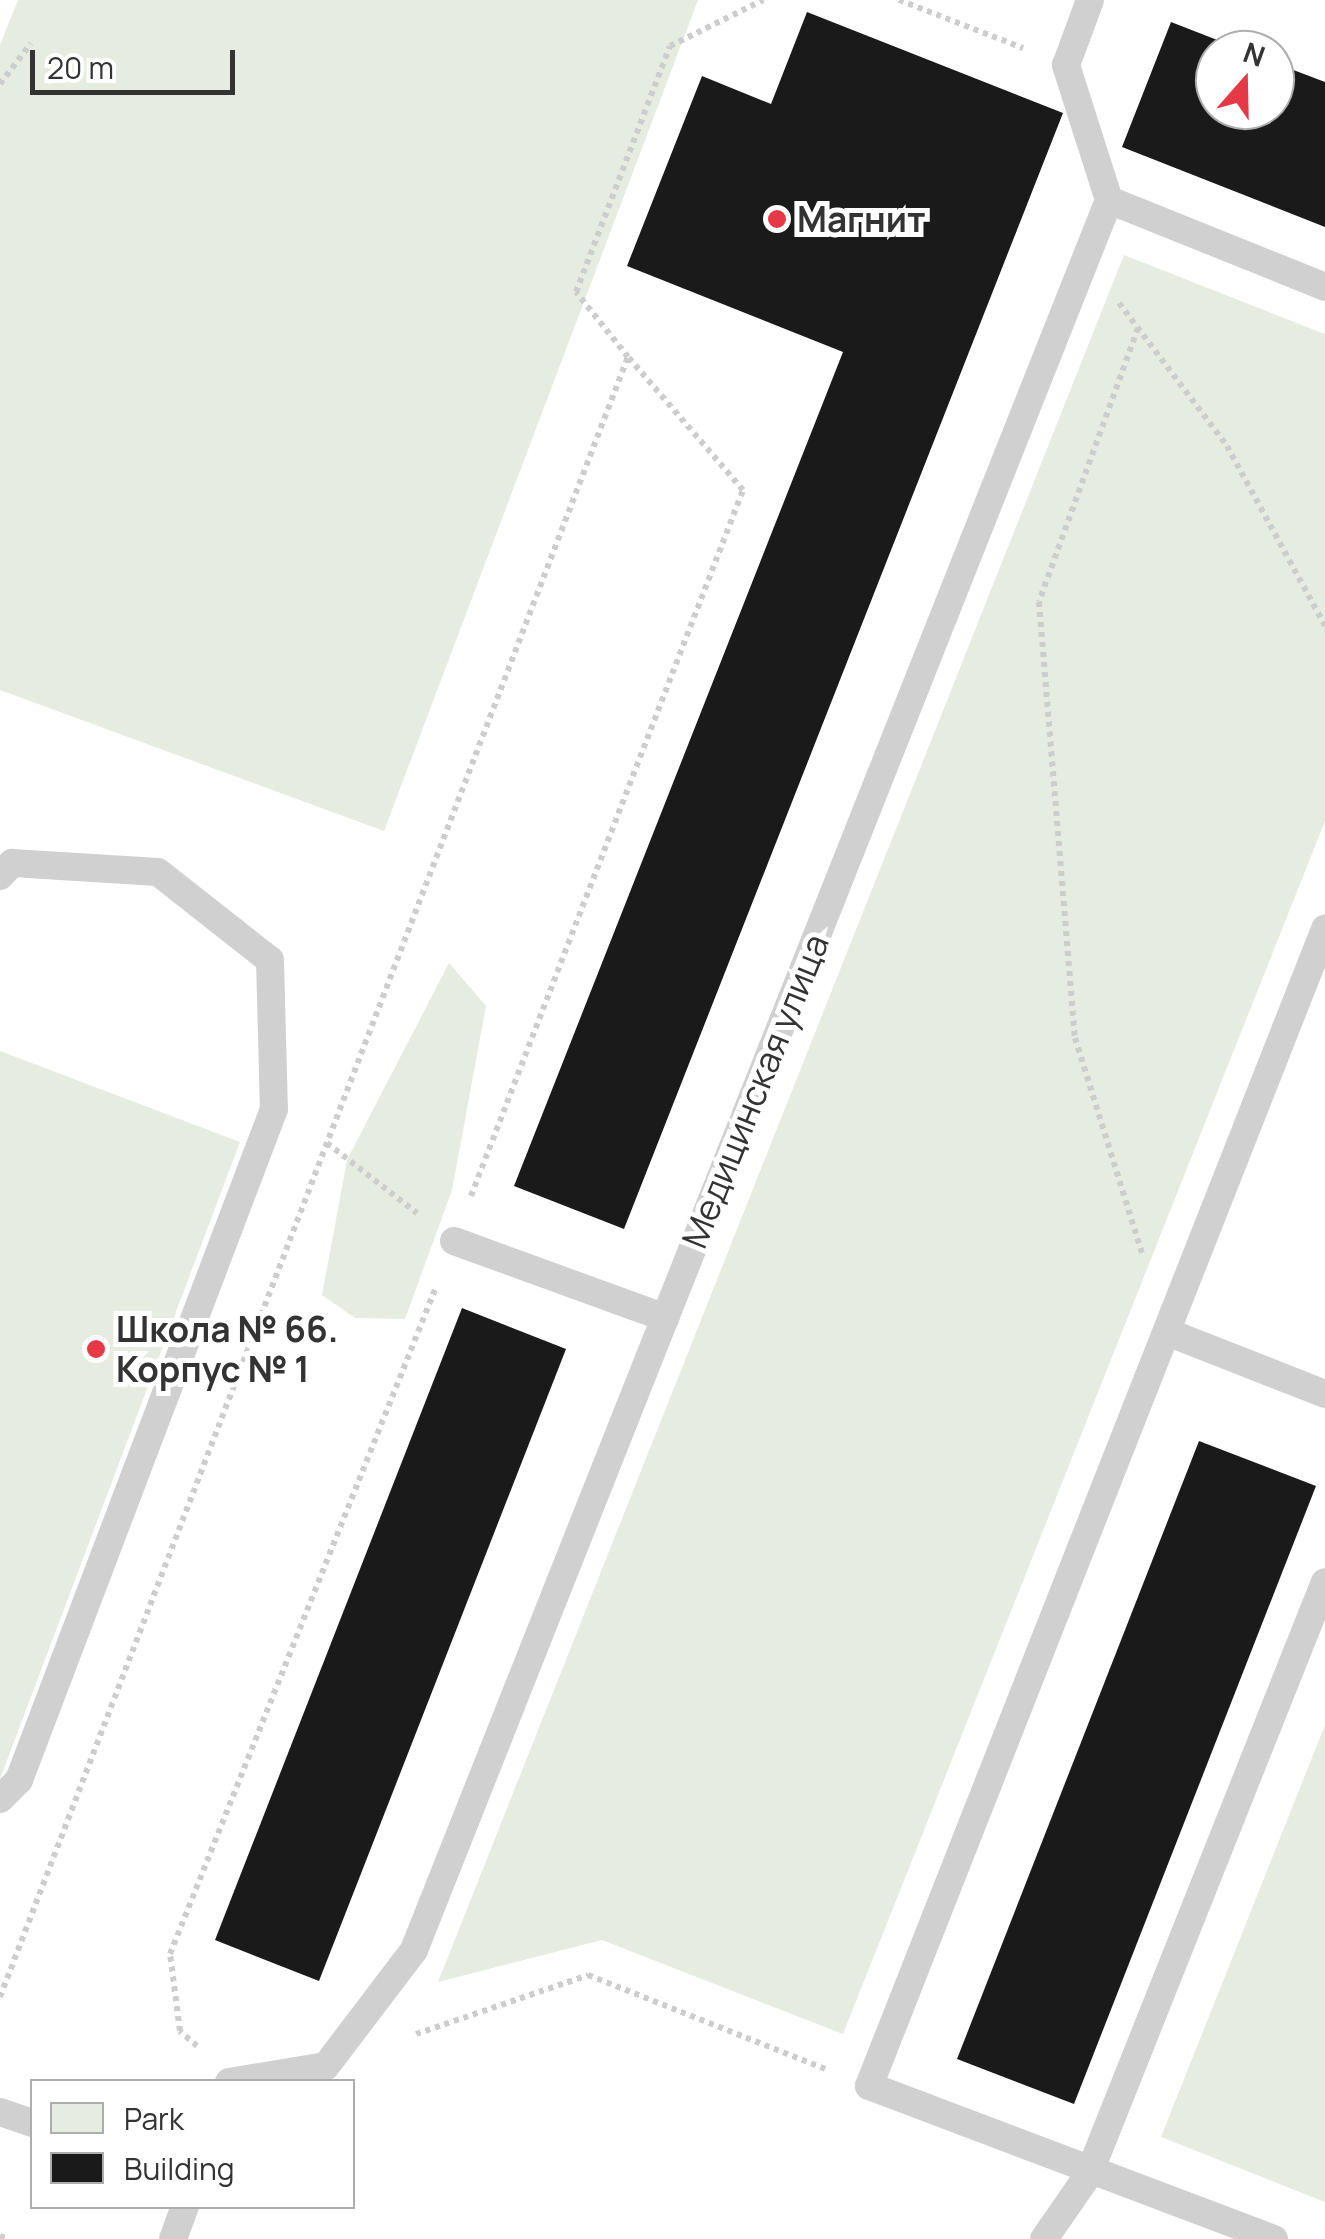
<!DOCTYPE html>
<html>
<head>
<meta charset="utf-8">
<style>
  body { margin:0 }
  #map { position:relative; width:1325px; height:2239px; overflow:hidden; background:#fff; font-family:Manrope,sans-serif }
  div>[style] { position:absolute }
  .green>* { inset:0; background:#e6ecdf }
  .building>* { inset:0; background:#1a1a1a }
  .path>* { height:6px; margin-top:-3px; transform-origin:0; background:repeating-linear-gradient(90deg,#cdcdcd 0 5px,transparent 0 10px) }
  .service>* { height:28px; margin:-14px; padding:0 14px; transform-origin:14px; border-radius:14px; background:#d0d0d0 }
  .dots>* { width:28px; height:28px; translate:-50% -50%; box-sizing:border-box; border:5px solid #fff; border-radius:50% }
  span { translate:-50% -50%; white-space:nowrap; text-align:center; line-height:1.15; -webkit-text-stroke:10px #fff; paint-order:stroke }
  .poi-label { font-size:35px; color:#333; font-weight:700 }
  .left { translate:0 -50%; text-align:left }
  .street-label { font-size:35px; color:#333 }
  .legend { position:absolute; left:30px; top:2079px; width:325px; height:130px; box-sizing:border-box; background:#fff; border:2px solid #adadad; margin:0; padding:12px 18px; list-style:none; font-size:30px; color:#333 }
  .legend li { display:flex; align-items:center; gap:20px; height:50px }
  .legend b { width:50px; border:2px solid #adadad }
  .north { position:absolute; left:1195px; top:30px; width:100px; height:100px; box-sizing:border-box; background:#fff; border:2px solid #adadad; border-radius:50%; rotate:20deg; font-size:28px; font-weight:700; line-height:40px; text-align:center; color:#333 }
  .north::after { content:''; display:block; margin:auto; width:35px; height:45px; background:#e63946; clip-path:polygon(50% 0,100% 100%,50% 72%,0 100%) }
  .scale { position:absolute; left:30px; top:50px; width:205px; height:45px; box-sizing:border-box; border:5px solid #333; border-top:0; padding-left:12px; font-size:30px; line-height:35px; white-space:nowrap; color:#333; -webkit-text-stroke:8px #fff; paint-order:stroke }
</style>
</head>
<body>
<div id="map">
  <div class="green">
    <i style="clip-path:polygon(18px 0,698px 0,384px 831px,0 690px,0 45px)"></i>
    <i style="clip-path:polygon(1124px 255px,1325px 334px,1325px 821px,843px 2034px,602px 1940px,438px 1982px)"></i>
    <i style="clip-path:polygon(449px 963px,486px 1006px,452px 1190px,405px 1319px,355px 1318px,322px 1295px,347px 1160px)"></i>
    <i style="clip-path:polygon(0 1051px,240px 1142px,0 1779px)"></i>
    <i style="clip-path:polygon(1325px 1725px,1325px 2202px,1161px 2137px)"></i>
  </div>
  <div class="building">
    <i style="clip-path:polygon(807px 12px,1063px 113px,624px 1229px,514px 1186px,843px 352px,627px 266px,702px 76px,771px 104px)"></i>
    <i style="clip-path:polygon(1171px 22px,1243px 50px,1215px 50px,1215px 110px,1275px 110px,1275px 63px,1325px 82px,1325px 227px,1122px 147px)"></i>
    <i style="clip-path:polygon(462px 1308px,566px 1349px,319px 1981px,215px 1940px)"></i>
    <i style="clip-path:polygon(1199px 1441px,1316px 1486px,1074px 2104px,957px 2059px)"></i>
  </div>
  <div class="path">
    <i style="left:899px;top:0;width:133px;rotate:21.2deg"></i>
    <i style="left:0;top:84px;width:51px;rotate:-52.9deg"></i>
    <i style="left:1119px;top:303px;width:179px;rotate:52.9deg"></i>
    <i style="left:1227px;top:446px;width:205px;rotate:61.4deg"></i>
    <i style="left:1138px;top:328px;width:291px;rotate:109.9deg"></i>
    <i style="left:1039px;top:602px;width:437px;rotate:85.3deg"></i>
    <i style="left:1075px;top:1038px;width:225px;rotate:72.7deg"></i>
    <i style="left:327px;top:1143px;width:114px;rotate:37.9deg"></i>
    <i style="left:471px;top:1196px;width:757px;rotate:-68.93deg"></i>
    <i style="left:743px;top:490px;width:176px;rotate:-130.8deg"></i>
    <i style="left:0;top:1997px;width:1756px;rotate:-69.05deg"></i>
    <i style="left:628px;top:357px;width:83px;rotate:-128.7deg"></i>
    <i style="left:576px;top:292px;width:263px;rotate:-69.1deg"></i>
    <i style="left:670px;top:46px;width:104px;rotate:-26.3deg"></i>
    <i style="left:416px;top:2034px;width:182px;rotate:-18.9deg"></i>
    <i style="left:588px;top:1975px;width:256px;rotate:21.6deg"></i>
    <i style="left:197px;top:2046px;width:23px;rotate:-139deg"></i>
    <i style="left:180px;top:2031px;width:78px;rotate:-97.4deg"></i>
    <i style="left:170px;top:1954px;width:718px;rotate:-68.26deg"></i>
    <i style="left:0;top:2236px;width:10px;rotate:17deg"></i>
  </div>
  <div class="service">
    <i style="left:1109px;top:200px;width:233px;rotate:21.9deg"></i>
    <i style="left:0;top:876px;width:18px;rotate:-47deg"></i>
    <i style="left:12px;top:863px;width:146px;rotate:3.5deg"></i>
    <i style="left:158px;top:872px;width:142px;rotate:38.2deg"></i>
    <i style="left:270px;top:960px;width:149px;rotate:88.5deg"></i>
    <i style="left:274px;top:1109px;width:718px;rotate:110.81deg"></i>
    <i style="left:19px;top:1780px;width:27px;rotate:135deg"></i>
    <i style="left:454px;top:1241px;width:225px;rotate:20deg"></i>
    <i style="left:1167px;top:1332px;width:170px;rotate:21.4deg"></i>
    <i style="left:229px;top:2082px;width:98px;rotate:-9.4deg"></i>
    <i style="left:326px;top:2066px;width:146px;rotate:-52.8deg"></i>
    <i style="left:414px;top:1950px;width:1883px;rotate:-68.34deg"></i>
    <i style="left:1109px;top:200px;width:142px;rotate:-107.7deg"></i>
    <i style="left:1066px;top:65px;width:69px;rotate:-69.7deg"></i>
    <i style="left:0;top:2112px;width:34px;rotate:19deg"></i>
    <i style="left:173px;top:2239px;width:35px;rotate:-70deg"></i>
    <i style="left:1044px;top:2239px;width:79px;rotate:-55.3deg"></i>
    <i style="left:1089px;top:2174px;width:637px;rotate:-68.27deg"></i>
    <i style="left:1274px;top:2239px;width:433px;rotate:-159.3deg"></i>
    <i style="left:869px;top:2086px;width:1244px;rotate:-68.49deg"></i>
  </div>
  <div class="dots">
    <i style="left:777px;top:219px;background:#e63946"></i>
    <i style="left:96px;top:1349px;background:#e63946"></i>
  </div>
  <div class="poi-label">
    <span class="left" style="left:797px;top:219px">Магнит</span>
    <span class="left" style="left:116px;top:1349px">Школа № 66.<br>Корпус № 1</span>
  </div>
  <div class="street-label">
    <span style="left:755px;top:1091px;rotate:-68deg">Медицинская улица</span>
  </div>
  <ul class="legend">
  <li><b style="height:28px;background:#e6ecdf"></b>Park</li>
  <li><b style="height:28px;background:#1a1a1a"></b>Building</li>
  </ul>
  <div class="north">N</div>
  <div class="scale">20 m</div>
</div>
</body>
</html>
